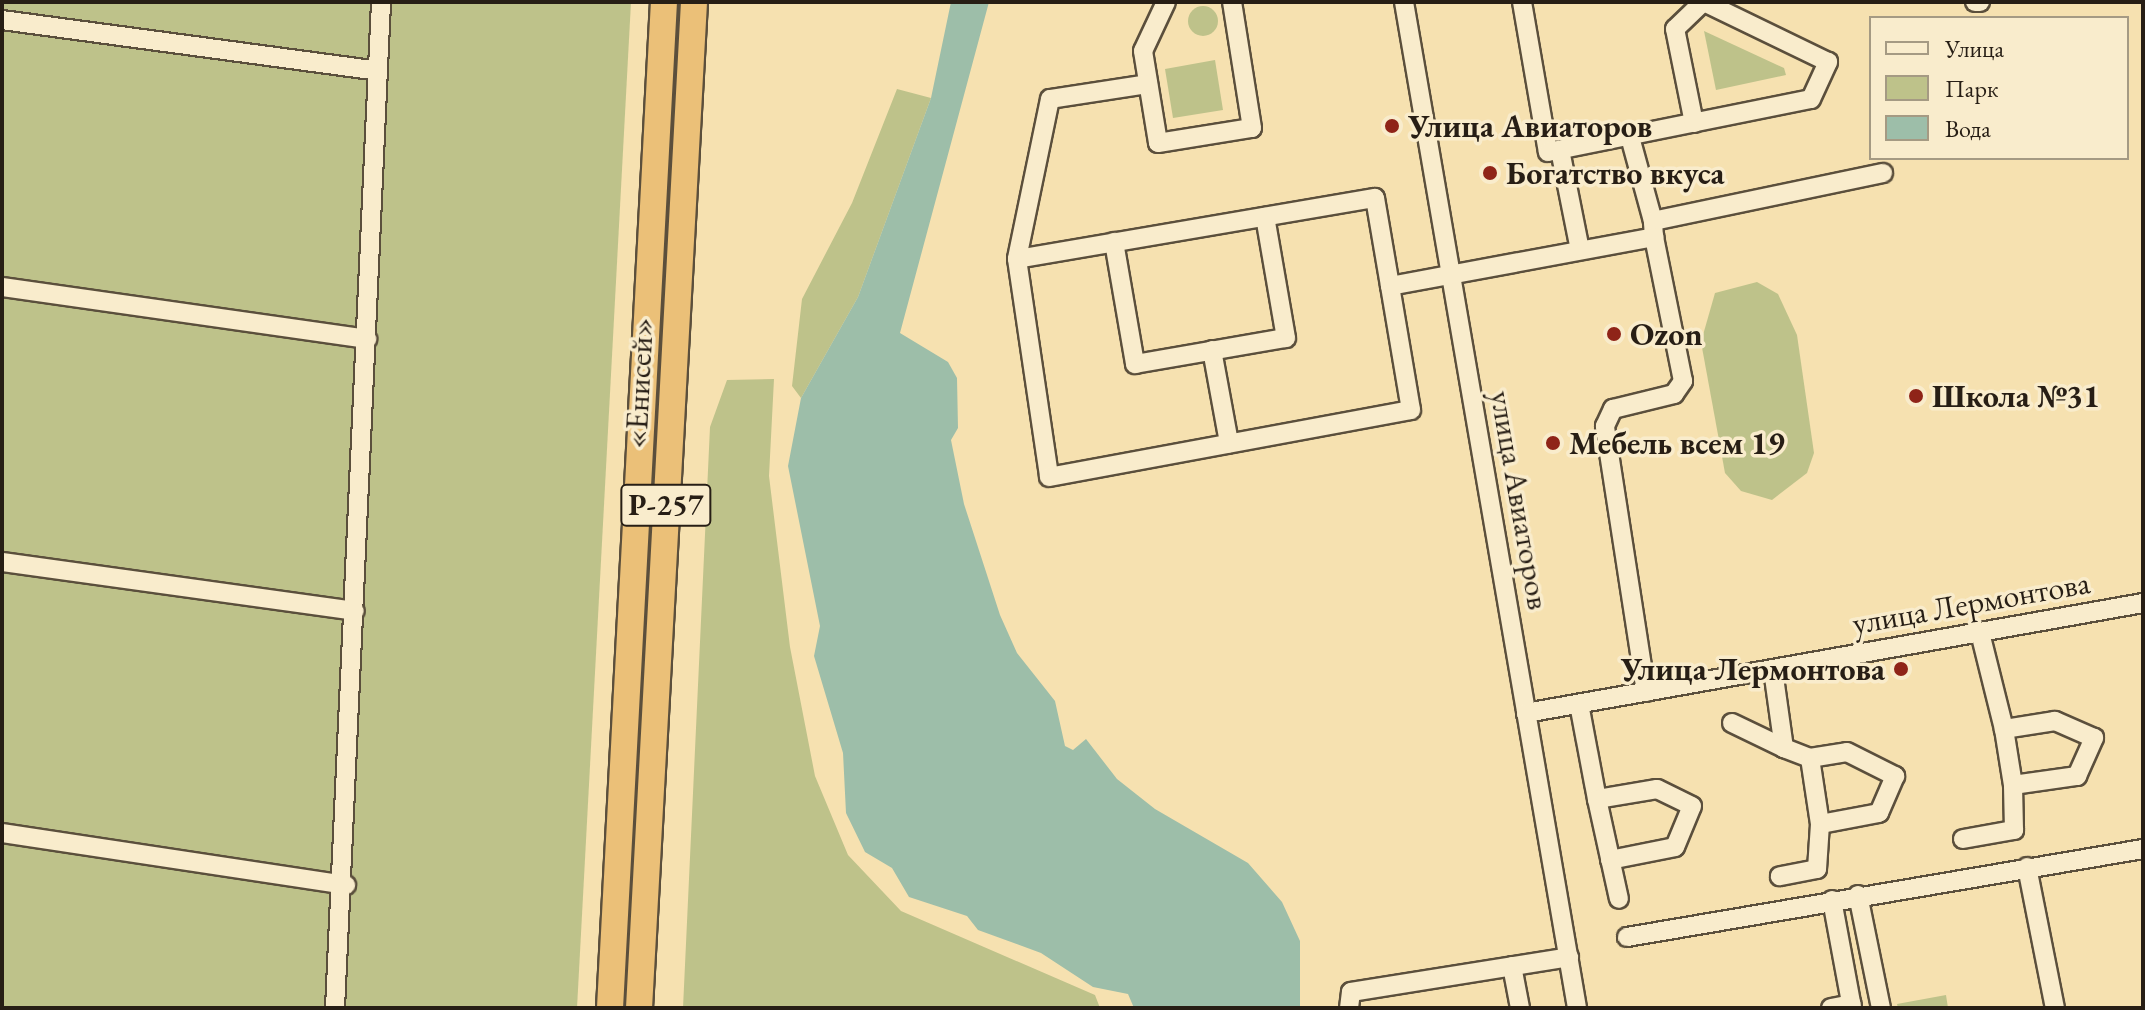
<!DOCTYPE html>
<html>
<head>
<meta charset="utf-8">
<style>
  body { margin:0 }
  #map { position:relative; width:2145px; height:1010px; overflow:hidden; background:#f6e1b0; font-family:"EB Garamond",serif }
  div>[style] { position:absolute }
  .green>* { inset:0; background:#bec28a }
  .round { border-radius:50% }
  .water>* { inset:0; background:#9dbea9 }
  .roads { filter:drop-shadow(2px 0 #5b4f3c) drop-shadow(-2px 0 #5b4f3c) drop-shadow(0 2px #5b4f3c) drop-shadow(0 -2px #5b4f3c) }
  .minor>* { height:18px; margin:-9px; padding:0 9px; transform-origin:9px; border-radius:9px; background:#f9eccc }
  .highway>* { height:26px; margin:-13px; padding:0 13px; transform-origin:13px; border-radius:13px; background:#ebc078 }
  .dots>* { width:22px; height:22px; translate:-50% -50%; box-sizing:border-box; border:4px solid #f9eccc; border-radius:50% }
  span { translate:-50% -50%; white-space:nowrap; text-align:center; line-height:1.15; -webkit-text-stroke:7px #f9eccc; paint-order:stroke }
  .shield-label span { padding:2px 6px; background:#f9eccc; border:2px solid; border-radius:6px; -webkit-text-stroke-width:0 }
  .shield-label { font-size:30px; color:#271e15; font-weight:700 }
  .poi-label { font-size:32px; color:#271e15; font-weight:700 }
  .left { translate:0 -50%; text-align:left }
  .right { translate:-100% -50%; text-align:right }
  .street-label { font-size:32px; color:#271e15 }
  .frame { position:absolute; inset:0; border:4px solid #271e15; pointer-events:none }
  .legend { position:absolute; left:1869px; top:16px; width:260px; height:144px; box-sizing:border-box; background:#f9eccc; border:2px solid #a59a83; margin:0; padding:10px 14px; list-style:none; font-size:24px; color:#271e15 }
  .legend li { display:flex; align-items:center; gap:16px; height:40px }
  .legend b { width:40px; border:2px solid #a59a83 }
</style>
</head>
<body>
<div id="map">
  <div class="green">
    <i style="clip-path:polygon(2px 2px,631px 2px,577px 1008px,2px 1008px)"></i>
    <i class="round" style="left:1188px;top:6px;width:30px;height:30px"></i>
    <i style="clip-path:polygon(1704px 31px,1784px 68px,1786px 75px,1716px 90px)"></i>
    <i style="clip-path:polygon(1215px 60px,1223px 110px,1173px 118px,1165px 69px)"></i>
    <i style="clip-path:polygon(897px 89px,931px 98px,858px 297px,801px 398px,792px 386px,802px 299px,852px 203px)"></i>
    <i style="clip-path:polygon(1757px 282px,1778px 294px,1797px 335px,1814px 453px,1807px 473px,1772px 500px,1741px 491px,1725px 473px,1701px 342px,1715px 293px)"></i>
    <i style="clip-path:polygon(774px 379px,769px 476px,790px 647px,815px 776px,848px 855px,901px 911px,1095px 995px,1100px 1008px,683px 1008px,710px 427px,727px 380px)"></i>
    <i style="clip-path:polygon(1946px 995px,1948px 1008px,1898px 1008px,1897px 1004px)"></i>
  </div>
  <div class="water">
    <i style="clip-path:polygon(951px 2px,989px 2px,900px 333px,948px 362px,957px 378px,958px 428px,951px 440px,964px 504px,1000px 615px,1017px 653px,1055px 701px,1065px 746px,1073px 750px,1086px 739px,1117px 779px,1155px 809px,1248px 863px,1282px 902px,1300px 941px,1300px 1008px,1134px 1008px,1128px 994px,1093px 987px,1041px 953px,978px 930px,967px 916px,909px 897px,892px 868px,865px 852px,846px 813px,843px 753px,814px 656px,820px 626px,788px 466px,801px 398px,858px 297px,931px 98px)"></i>
  </div>
  <div class="roads">
    <div class="minor">
      <i style="left:1166px;top:2px;width:54px;rotate:115.1deg"></i>
      <i style="left:1143px;top:51px;width:93px;rotate:80.7deg"></i>
      <i style="left:1158px;top:143px;width:95px;rotate:-9.1deg"></i>
      <i style="left:1252px;top:128px;width:128px;rotate:-99deg"></i>
      <i style="left:1404px;top:2px;width:1021px;rotate:80.24deg"></i>
      <i style="left:1522px;top:2px;width:152px;rotate:80.2deg"></i>
      <i style="left:1548px;top:152px;width:268px;rotate:-11.4deg"></i>
      <i style="left:1811px;top:99px;width:41px;rotate:-65.3deg"></i>
      <i style="left:1828px;top:62px;width:138px;rotate:-154.2deg"></i>
      <i style="left:1975px;top:2px;width:5px"></i>
      <i style="left:2px;top:20px;width:378px;rotate:7.7deg"></i>
      <i style="left:1148px;top:84px;width:99px;rotate:171.3deg"></i>
      <i style="left:1050px;top:99px;width:163px;rotate:101.7deg"></i>
      <i style="left:1017px;top:259px;width:220px;rotate:81.6deg"></i>
      <i style="left:1049px;top:477px;width:368px;rotate:-10.5deg"></i>
      <i style="left:1411px;top:410px;width:126px;rotate:-99.6deg"></i>
      <i style="left:1694px;top:123px;width:96px;rotate:-101.4deg"></i>
      <i style="left:1675px;top:29px;width:39px;rotate:-44deg"></i>
      <i style="left:1630px;top:137px;width:87px;rotate:74.7deg"></i>
      <i style="left:1560px;top:150px;width:102px;rotate:78.7deg"></i>
      <i style="left:1114px;top:242px;width:124px;rotate:80.2deg"></i>
      <i style="left:1135px;top:364px;width:153px;rotate:-9.8deg"></i>
      <i style="left:1286px;top:338px;width:123px;rotate:-99.8deg"></i>
      <i style="left:1017px;top:259px;width:363px;rotate:-9.7deg"></i>
      <i style="left:1375px;top:198px;width:89px;rotate:80.3deg"></i>
      <i style="left:1390px;top:286px;width:269px;rotate:-10.5deg"></i>
      <i style="left:1654px;top:237px;width:16px;rotate:-94deg"></i>
      <i style="left:1653px;top:221px;width:235px;rotate:-11.8deg"></i>
      <i style="left:2px;top:287px;width:369px;rotate:8.1deg"></i>
      <i style="left:1212px;top:350px;width:95px;rotate:79.6deg"></i>
      <i style="left:2px;top:562px;width:356px;rotate:7.9deg"></i>
      <i style="left:1773px;top:670px;width:79px;rotate:82deg"></i>
      <i style="left:1784px;top:748px;width:28px;rotate:21deg"></i>
      <i style="left:1810px;top:758px;width:37px;rotate:-9deg"></i>
      <i style="left:1847px;top:752px;width:54px;rotate:26.6deg"></i>
      <i style="left:1895px;top:776px;width:40px;rotate:113.4deg"></i>
      <i style="left:1879px;top:813px;width:60px;rotate:169.4deg"></i>
      <i style="left:1820px;top:824px;width:45px;rotate:93.8deg"></i>
      <i style="left:1817px;top:869px;width:38px;rotate:169deg"></i>
      <i style="left:1646px;top:692px;width:269px;rotate:-98.8deg"></i>
      <i style="left:1605px;top:426px;width:19px;rotate:-65deg"></i>
      <i style="left:1613px;top:409px;width:63px;rotate:-13.8deg"></i>
      <i style="left:1674px;top:394px;width:16px;rotate:-55deg"></i>
      <i style="left:1683px;top:381px;width:147px;rotate:-101.4deg"></i>
      <i style="left:1579px;top:704px;width:97px;rotate:79.3deg"></i>
      <i style="left:1526px;top:713px;width:627px;rotate:-10.11deg"></i>
      <i style="left:1732px;top:723px;width:58px;rotate:25.7deg"></i>
      <i style="left:2004px;top:729px;width:57px;rotate:80.9deg"></i>
      <i style="left:1810px;top:758px;width:67px;rotate:81.4deg"></i>
      <i style="left:2px;top:833px;width:348px;rotate:8.6deg"></i>
      <i style="left:1963px;top:839px;width:52px;rotate:-10deg"></i>
      <i style="left:2014px;top:830px;width:45px;rotate:-91.3deg"></i>
      <i style="left:2013px;top:785px;width:65px;rotate:-8deg"></i>
      <i style="left:2077px;top:776px;width:42px;rotate:-65.9deg"></i>
      <i style="left:2094px;top:738px;width:43px;rotate:-156.4deg"></i>
      <i style="left:2055px;top:721px;width:52px;rotate:171.1deg"></i>
      <i style="left:2004px;top:729px;width:99px;rotate:-104deg"></i>
      <i style="left:1610px;top:860px;width:66px;rotate:-11.3deg"></i>
      <i style="left:1675px;top:847px;width:44px;rotate:-67.5deg"></i>
      <i style="left:1692px;top:806px;width:39px;rotate:-154deg"></i>
      <i style="left:1657px;top:789px;width:61px;rotate:170.5deg"></i>
      <i style="left:1597px;top:799px;width:102px;rotate:77.6deg"></i>
      <i style="left:2027px;top:867px;width:144px;rotate:78.8deg"></i>
      <i style="left:1858px;top:895px;width:115px;rotate:78.5deg"></i>
      <i style="left:1832px;top:900px;width:110px;rotate:79.5deg"></i>
      <i style="left:1627px;top:937px;width:523px;rotate:-9.68deg"></i>
      <i style="left:1512px;top:966px;width:43px;rotate:79.2deg"></i>
      <i style="left:335px;top:1008px;width:1007px;rotate:-87.38deg"></i>
      <i style="left:1349px;top:1008px;width:16px;rotate:-83deg"></i>
      <i style="left:1351px;top:992px;width:221px;rotate:-9.1deg"></i>
      <i style="left:1831px;top:1008px;width:21px;rotate:-11deg"></i>
    </div>
    <div class="highway">
      <i style="left:610px;top:1008px;width:1007px;rotate:-86.93deg"></i>
      <i style="left:639px;top:1008px;width:1008px;rotate:-86.87deg"></i>
    </div>
  </div>
  <div class="dots">
    <i style="left:1392px;top:126px;background:#8f2418"></i>
    <i style="left:1490px;top:173px;background:#8f2418"></i>
    <i style="left:1614px;top:334px;background:#8f2418"></i>
    <i style="left:1916px;top:396px;background:#8f2418"></i>
    <i style="left:1553px;top:443px;background:#8f2418"></i>
    <i style="left:1901px;top:669px;background:#8f2418"></i>
  </div>
  <div class="shield-label">
    <span style="left:666px;top:505px">Р-257</span>
  </div>
  <div class="poi-label">
    <span class="left" style="left:1408px;top:126px">Улица Авиаторов</span>
    <span class="left" style="left:1506px;top:173px">Богатство вкуса</span>
    <span class="left" style="left:1630px;top:334px">Ozon</span>
    <span class="left" style="left:1932px;top:396px">Школа №31</span>
    <span class="left" style="left:1569px;top:443px">Мебель всем 19</span>
    <span class="right" style="left:1885px;top:669px">Улица Лермонтова</span>
  </div>
  <div class="street-label">
    <span style="left:639px;top:383px;rotate:-87deg">«Енисей»</span>
    <span style="left:1520px;top:500px;rotate:80deg">улица Авиаторов</span>
    <span style="left:1971px;top:603px;rotate:-10deg">улица Лермонтова</span>
  </div>
  <div class="frame"></div>
  <ul class="legend">
  <li><b style="height:10px;background:#f9eccc"></b>Улица</li>
  <li><b style="height:22px;background:#bec28a"></b>Парк</li>
  <li><b style="height:22px;background:#9dbea9"></b>Вода</li>
  </ul>
</div>
</body>
</html>
